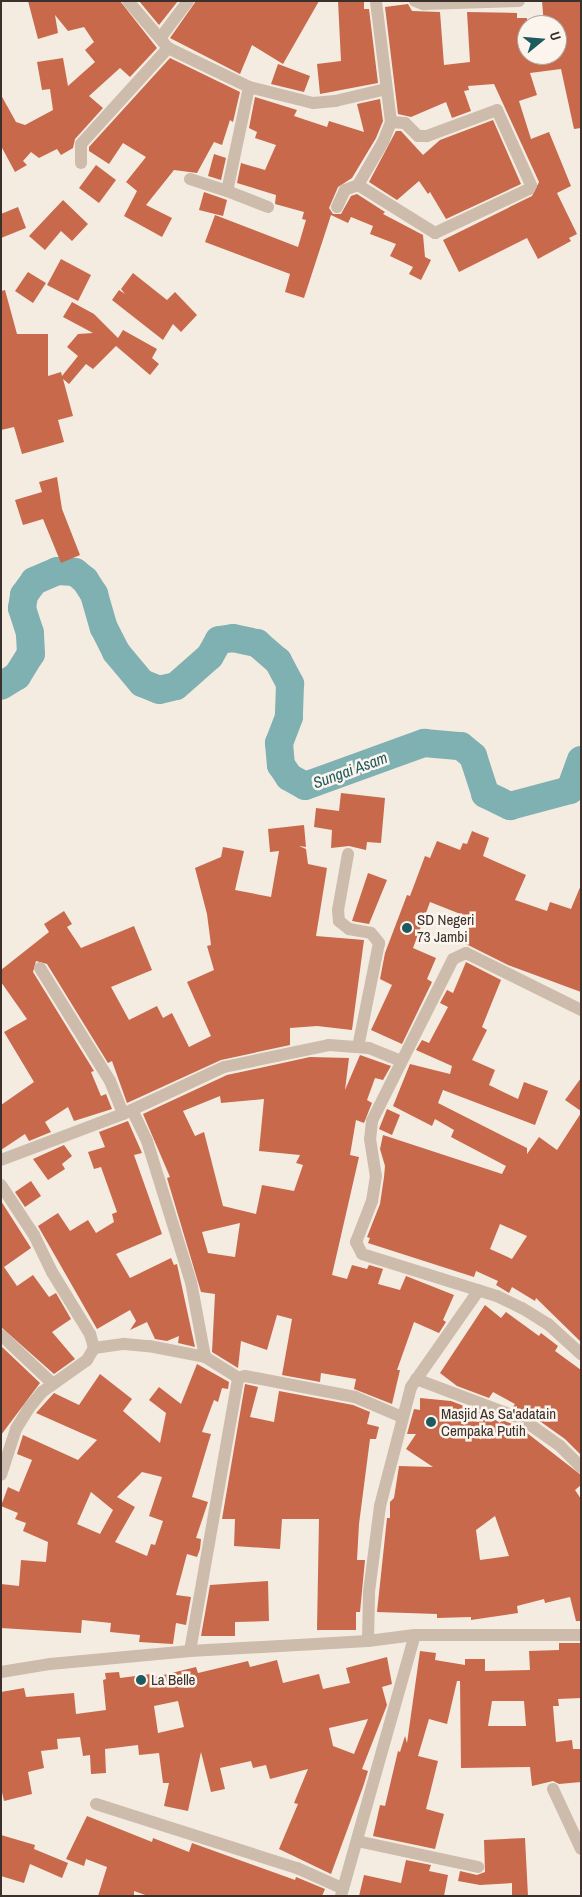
<!DOCTYPE html>
<html>
<head>
<meta charset="utf-8">
<style>
  body { margin:0 }
  #map { position:relative; width:582px; height:1897px; overflow:hidden; background:#f4ebe1; font-family:"Archivo Narrow",sans-serif }
  div>[style] { position:absolute }
  .river>* { height:28px; margin:-14px; padding:0 14px; transform-origin:14px; border-radius:14px; background:#7fb0b2 }
  .building>* { inset:0; background:#c8694b }
  .minor>* { height:12px; margin:-6px; padding:0 6px; transform-origin:6px; border-radius:6px; background:#cdbbac }
  .dots>* { width:14px; height:14px; translate:-50% -50%; box-sizing:border-box; border:2px solid #fbf5ee; border-radius:50% }
  span { translate:-50% -50%; white-space:nowrap; text-align:center; line-height:1.15; -webkit-text-stroke:5px #fbf5ee; paint-order:stroke }
  .poi-label { font-size:15px; color:#3b302b }
  .left { translate:0 -50%; text-align:left }
  .water-label { font-size:16px; color:#1f5a5e; font-style:italic }
  .frame { position:absolute; inset:0; border:2px solid #3b302b; pointer-events:none }
  .north { position:absolute; left:517px; top:15px; width:50px; height:50px; box-sizing:border-box; background:#fbf5ee; border:1px solid #aea6a0; border-radius:50%; rotate:73deg; font-size:14px; font-weight:700; line-height:20px; text-align:center; color:#3b302b }
  .north::after { content:''; display:block; margin:auto; width:18px; height:22px; background:#1f5a5e; clip-path:polygon(50% 0,100% 100%,50% 72%,0 100%) }
</style>
</head>
<body>
<div id="map">
  <div class="river">
    <i style="left:1px;top:686px;width:19px;rotate:-32deg"></i>
    <i style="left:17px;top:676px;width:26px;rotate:-58deg"></i>
    <i style="left:31px;top:654px;width:21px;rotate:-93deg"></i>
    <i style="left:30px;top:633px;width:26px;rotate:-108deg"></i>
    <i style="left:22px;top:608px;width:13px;rotate:-81deg"></i>
    <i style="left:24px;top:595px;width:17px;rotate:-54deg"></i>
    <i style="left:34px;top:581px;width:25px;rotate:-23deg"></i>
    <i style="left:57px;top:571px;width:18px;rotate:3deg"></i>
    <i style="left:75px;top:572px;width:13px;rotate:39deg"></i>
    <i style="left:85px;top:580px;width:17px;rotate:57deg"></i>
    <i style="left:94px;top:594px;width:35px;rotate:74deg"></i>
    <i style="left:104px;top:628px;width:27px;rotate:63deg"></i>
    <i style="left:116px;top:652px;width:40px;rotate:50deg"></i>
    <i style="left:142px;top:683px;width:18px;rotate:22deg"></i>
    <i style="left:159px;top:690px;width:17px;rotate:-13deg"></i>
    <i style="left:176px;top:686px;width:45px;rotate:-41.4deg"></i>
    <i style="left:210px;top:656px;width:18px;rotate:-61deg"></i>
    <i style="left:219px;top:640px;width:14px;rotate:-8deg"></i>
    <i style="left:233px;top:638px;width:25px;rotate:12deg"></i>
    <i style="left:257px;top:643px;width:28px;rotate:41deg"></i>
    <i style="left:278px;top:661px;width:26px;rotate:62deg"></i>
    <i style="left:290px;top:684px;width:33px;rotate:92deg"></i>
    <i style="left:289px;top:717px;width:28px;rotate:111deg"></i>
    <i style="left:279px;top:743px;width:22px;rotate:85deg"></i>
    <i style="left:281px;top:765px;width:14px;rotate:56deg"></i>
    <i style="left:289px;top:777px;width:18px;rotate:29deg"></i>
    <i style="left:305px;top:786px;width:127px;rotate:-19.9deg"></i>
    <i style="left:424px;top:743px;width:37px;rotate:5deg"></i>
    <i style="left:461px;top:746px;width:16px;rotate:40deg"></i>
    <i style="left:473px;top:756px;width:40px;rotate:72deg"></i>
    <i style="left:485px;top:794px;width:28px;rotate:26deg"></i>
    <i style="left:510px;top:806px;width:62px;rotate:-14.9deg"></i>
    <i style="left:570px;top:790px;width:32px;rotate:-70deg"></i>
  </div>
  <div class="building">
    <i style="clip-path:polygon(28px 1px,120px 1px,157px 48px,130px 77px,120px 68px,89px 96px,103px 108px,75px 139px,73px 148px,61px 155px,57px 149px,39px 158px,31px 152px,23px 161px,27px 165px,15px 172px,1px 146px,1px 95px,16px 122px,25px 125px,53px 110px,50px 89px,42px 90px,37px 62px,63px 58px,68px 86px,95px 62px,85px 50px,94px 42px,84px 27px,68px 31px,55px 15px,58px 33px,38px 39px)"></i>
    <i style="clip-path:polygon(139px 1px,178px 1px,159px 25px)"></i>
    <i style="clip-path:polygon(196px 1px,319px 1px,283px 64px,252px 45px,240px 74px,170px 38px)"></i>
    <i style="clip-path:polygon(338px 1px,364px 1px,364px 9px,369px 9px,378px 83px,320px 94px,317px 64px,341px 61px)"></i>
    <i style="clip-path:polygon(542px 1px,581px 1px,581px 128px,574px 129px,561px 69px,530px 73px,537px 95px,519px 101px,531px 139px,549px 132px,571px 186px,557px 193px,577px 234px,569px 238px,571px 241px,538px 259px,527px 238px,459px 272px,443px 240px,532px 196px,539px 182px,494px 84px,468px 86px,469px 90px,464px 91px,471px 111px,452px 118px,446px 102px,411px 117px,398px 114px,385px 7px,408px 4px,412px 11px,440px 12px,444px 65px,470px 62px,467px 12px,517px 13px,517px 18px,527px 18px,527px 55px,557px 55px,557px 25px,544px 25px)"></i>
    <i style="clip-path:polygon(170px 58px,240px 92px,233px 122px,230px 120px,222px 145px,214px 142px,197px 173px,174px 170px,146px 205px,172px 218px,162px 237px,124px 216px,137px 191px,126px 182px,146px 157px,123px 143px,109px 164px,89px 151px,89px 147px)"></i>
    <i style="clip-path:polygon(278px 64px,310px 76px,304px 92px,271px 84px)"></i>
    <i style="clip-path:polygon(255px 97px,297px 110px,294px 116px,327px 127px,329px 121px,364px 132px,357px 104px,380px 99px,383px 121px,376px 138px,352px 178px,338px 187px,329px 208px,333px 214px,341px 214px,351px 196px,357px 194px,385px 212px,383px 214px,423px 235px,425px 257px,431px 260px,421px 280px,409px 274px,413px 267px,390px 256px,396px 244px,370px 234px,373px 226px,351px 217px,348px 223px,331px 215px,304px 298px,285px 292px,290px 274px,205px 242px,215px 215px,298px 247px,306px 220px,302px 219px,304px 212px,275px 204px,276px 195px,237px 183px,241px 163px,265px 170px,276px 145px,255px 138px,257px 132px,249px 128px)"></i>
    <i style="clip-path:polygon(493px 120px,521px 184px,446px 219px,430px 192px,428px 194px,419px 181px,397px 200px,369px 182px,396px 131px,401px 131px,423px 155px,440px 140px)"></i>
    <i style="clip-path:polygon(214px 154px,226px 158px,221px 180px,208px 176px)"></i>
    <i style="clip-path:polygon(96px 165px,116px 180px,99px 203px,79px 188px)"></i>
    <i style="clip-path:polygon(204px 192px,227px 200px,223px 216px,199px 210px)"></i>
    <i style="clip-path:polygon(63px 200px,88px 224px,72px 241px,61px 231px,45px 250px,29px 236px)"></i>
    <i style="clip-path:polygon(18px 207px,26px 228px,1px 238px,1px 214px)"></i>
    <i style="clip-path:polygon(61px 259px,91px 275px,78px 301px,47px 285px)"></i>
    <i style="clip-path:polygon(28px 272px,46px 283px,33px 303px,15px 291px)"></i>
    <i style="clip-path:polygon(133px 273px,167px 300px,175px 292px,197px 315px,181px 332px,173px 324px,163px 340px,112px 300px,119px 290px,125px 294px,121px 289px)"></i>
    <i style="clip-path:polygon(5px 290px,17px 334px,48px 334px,48px 376px,61px 372px,62px 376px,78px 356px,67px 347px,78px 334px,93px 333px,63px 317px,72px 302px,94px 314px,118px 338px,123px 330px,157px 349px,152px 358px,159px 364px,150px 375px,116px 346px,93px 369px,86px 364px,69px 384px,63px 379px,73px 416px,58px 420px,64px 442px,22px 454px,14px 427px,1px 430px,1px 291px)"></i>
    <i style="clip-path:polygon(57px 477px,62px 509px,80px 555px,61px 563px,43px 519px,23px 525px,15px 500px,42px 492px,39px 482px)"></i>
    <i style="clip-path:polygon(341px 793px,385px 798px,381px 843px,367px 842px,366px 850px,349px 846px,331px 848px,332px 830px,314px 827px,316px 808px,339px 811px)"></i>
    <i style="clip-path:polygon(304px 825px,306px 847px,299px 846px,306px 849px,308px 864px,327px 868px,316px 936px,364px 940px,352px 1030px,317px 1026px,290px 1028px,290px 1045px,221px 1060px,127px 1103px,112px 1061px,108px 1063px,47px 964px,36px 961px,33px 972px,94px 1071px,91px 1072px,101px 1096px,106px 1094px,112px 1109px,74px 1121px,68px 1107px,45px 1122px,51px 1132px,29px 1141px,25px 1134px,1px 1150px,1px 1105px,34px 1082px,4px 1032px,27px 1019px,1px 982px,1px 970px,49px 932px,44px 924px,64px 911px,72px 924px,67px 927px,81px 948px,134px 926px,152px 970px,111px 987px,129px 1020px,157px 1006px,163px 1018px,172px 1013px,189px 1047px,211px 1036px,187px 982px,214px 970px,207px 946px,211px 945px,207px 914px,195px 868px,221px 857px,223px 847px,244px 851px,235px 890px,271px 897px,279px 851px,270px 852px,268px 829px)"></i>
    <i style="clip-path:polygon(472px 831px,489px 838px,483px 856px,526px 875px,515px 900px,547px 911px,550px 902px,571px 909px,581px 885px,581px 992px,508px 965px,462px 942px,473px 919px,430px 902px,413px 948px,436px 958px,427px 979px,432px 982px,402px 1044px,371px 1030px,392px 985px,380px 979px,385px 953px,407px 895px,410px 896px,425px 856px,430px 858px,437px 841px,460px 850px,463px 843px,467px 844px)"></i>
    <i style="clip-path:polygon(368px 873px,387px 880px,369px 924px,352px 921px)"></i>
    <i style="clip-path:polygon(evenodd,466px 962px,501px 980px,482px 1027px,487px 1030px,472px 1060px,495px 1070px,489px 1085px,518px 1099px,524px 1082px,548px 1091px,535px 1125px,443px 1090px,438px 1103px,527px 1148px,527px 1154px,539px 1137px,557px 1150px,581px 1113px,581px 1342px,536px 1298px,535px 1301px,512px 1287px,509px 1293px,496px 1285px,498px 1281px,476px 1271px,474px 1277px,368px 1243px,370px 1238px,367px 1237px,380px 1204px,384px 1177px,385px 1166px,380px 1149px,383px 1135px,502px 1174px,506px 1166px,451px 1137px,454px 1130px,435px 1119px,432px 1126px,393px 1106px,410px 1064px,450px 1074px,452px 1066px,416px 1050px,422px 1040px,429px 1043px,448px 1007px,440px 1003px,447px 990px,453px 993px,466px 962px,500px 1224px,527px 1236px,512px 1259px,490px 1249px,500px 1224px)"></i>
    <i style="clip-path:polygon(evenodd,360px 1055px,391px 1066px,383px 1080px,375px 1078px,367px 1100px,372px 1103px,364px 1123px,356px 1120px,350px 1155px,359px 1157px,332px 1275px,347px 1279px,352px 1265px,367px 1269px,369px 1265px,383px 1269px,378px 1284px,400px 1290px,406px 1276px,454px 1295px,443px 1320px,446px 1322px,439px 1333px,414px 1322px,397px 1370px,400px 1370px,392px 1404px,354px 1389px,356px 1379px,321px 1373px,320px 1382px,282px 1375px,292px 1319px,277px 1315px,267px 1350px,241px 1341px,238px 1368px,212px 1352px,215px 1294px,201px 1292px,167px 1178px,170px 1177px,143px 1114px,227px 1075px,310px 1057px,349px 1058px,345px 1090px,360px 1055px,220px 1096px,221px 1103px,264px 1099px,259px 1151px,300px 1155px,296px 1163px,303px 1165px,294px 1191px,262px 1185px,256px 1214px,223px 1206px,204px 1132px,195px 1136px,183px 1111px,220px 1096px,360px 1055px,240px 1223px,235px 1257px,208px 1253px,202px 1232px,240px 1223px)"></i>
    <i style="clip-path:polygon(581px 1078px,581px 1111px,565px 1100px)"></i>
    <i style="clip-path:polygon(387px 1109px,400px 1115px,392px 1135px,379px 1129px)"></i>
    <i style="clip-path:polygon(128px 1121px,142px 1153px,134px 1155px,162px 1234px,116px 1254px,130px 1278px,171px 1258px,174px 1265px,177px 1264px,195px 1347px,178px 1343px,179px 1336px,167px 1341px,155px 1339px,147px 1322px,130px 1330px,136px 1321px,130px 1310px,97px 1329px,38px 1226px,58px 1213px,70px 1231px,88px 1220px,96px 1233px,114px 1222px,112px 1214px,117px 1212px,101px 1167px,94px 1169px,88px 1152px,105px 1147px,99px 1132px)"></i>
    <i style="clip-path:polygon(64px 1145px,72px 1156px,62px 1164px,65px 1169px,48px 1180px,33px 1159px)"></i>
    <i style="clip-path:polygon(31px 1181px,41px 1196px,25px 1207px,15px 1192px)"></i>
    <i style="clip-path:polygon(1px 1201px,31px 1248px,4px 1267px,17px 1286px,33px 1275px,49px 1297px,56px 1293px,71px 1319px,52px 1332px,75px 1359px,54px 1374px,1px 1327px)"></i>
    <i style="clip-path:polygon(485px 1305px,501px 1318px,506px 1312px,539px 1336px,541px 1333px,558px 1346px,555px 1351px,581px 1370px,581px 1455px,565px 1439px,527px 1412px,513px 1407px,515px 1404px,493px 1392px,489px 1398px,457px 1386px,440px 1373px)"></i>
    <i style="clip-path:polygon(1px 1346px,40px 1383px,1px 1435px)"></i>
    <i style="clip-path:polygon(evenodd,197px 1364px,229px 1382px,228px 1389px,222px 1388px,218px 1402px,214px 1400px,202px 1432px,211px 1434px,192px 1497px,208px 1502px,196px 1538px,201px 1539px,200px 1549px,197px 1557px,187px 1554px,176px 1595px,191px 1597px,186px 1625px,176px 1623px,173px 1644px,139px 1642px,140px 1635px,110px 1632px,111px 1623px,82px 1620px,81px 1633px,1px 1628px,1px 1584px,19px 1586px,21px 1560px,46px 1562px,48px 1542px,23px 1531px,26px 1523px,15px 1519px,18px 1513px,1px 1506px,8px 1487px,19px 1492px,32px 1460px,17px 1454px,23px 1435px,78px 1460px,97px 1440px,36px 1413px,54px 1393px,79px 1405px,100px 1374px,132px 1399px,123px 1411px,160px 1443px,166px 1413px,149px 1400px,159px 1387px,181px 1404px,197px 1364px,142px 1472px,162px 1477px,149px 1516px,163px 1521px,155px 1545px,151px 1544px,147px 1556px,115px 1542px,135px 1507px,117px 1497px,142px 1472px,197px 1364px,91px 1492px,113px 1510px,100px 1534px,77px 1524px,91px 1492px)"></i>
    <i style="clip-path:polygon(245px 1384px,258px 1387px,250px 1417px,274px 1422px,279px 1391px,353px 1405px,370px 1412px,367px 1424px,379px 1427px,376px 1439px,370px 1439px,359px 1524px,357px 1560px,365px 1560px,360px 1612px,356px 1612px,356px 1630px,317px 1630px,319px 1519px,282px 1519px,280px 1549px,234px 1546px,235px 1519px,222px 1519px)"></i>
    <i style="clip-path:polygon(evenodd,420px 1398px,451px 1401px,488px 1415px,500px 1423px,502px 1420px,518px 1426px,581px 1475px,581px 1485px,575px 1490px,581px 1499px,581px 1621px,576px 1621px,570px 1597px,545px 1603px,544px 1599px,517px 1606px,518px 1613px,471px 1620px,471px 1617px,437px 1618px,437px 1614px,377px 1612px,387px 1518px,390px 1518px,390px 1502px,394px 1498px,399px 1466px,433px 1467px,406px 1449px,416px 1434px,407px 1434px,414px 1409px,420px 1410px,420px 1398px,495px 1516px,509px 1556px,480px 1560px,476px 1530px,495px 1516px)"></i>
    <i style="clip-path:polygon(268px 1581px,269px 1621px,235px 1622px,235px 1636px,201px 1636px,210px 1585px)"></i>
    <i style="clip-path:polygon(evenodd,559px 1643px,581px 1643px,581px 1698px,558px 1699px,559px 1706px,553px 1706px,556px 1742px,572px 1740px,573px 1749px,581px 1749px,581px 1782px,559px 1784px,553px 1781px,532px 1786px,530px 1767px,461px 1768px,460px 1681px,457px 1681px,447px 1724px,429px 1719px,418px 1756px,438px 1761px,426px 1809px,444px 1814px,435px 1849px,373px 1836px,380px 1805px,385px 1806px,398px 1751px,400px 1752px,405px 1736px,407px 1743px,420px 1651px,436px 1653px,435px 1660px,465px 1665px,465px 1659px,485px 1659px,485px 1671px,530px 1670px,529px 1651px,559px 1650px,559px 1643px,492px 1701px,524px 1701px,526px 1726px,488px 1726px,492px 1701px)"></i>
    <i style="clip-path:polygon(evenodd,387px 1657px,392px 1684px,382px 1687px,387px 1705px,362px 1769px,368px 1771px,363px 1787px,331px 1874px,279px 1849px,298px 1804px,294px 1803px,308px 1769px,270px 1779px,266px 1765px,253px 1768px,251px 1761px,220px 1768px,225px 1789px,211px 1792px,201px 1752px,188px 1811px,164px 1806px,169px 1783px,163px 1783px,159px 1753px,139px 1755px,138px 1745px,105px 1749px,106px 1773px,91px 1774px,90px 1755px,83px 1756px,80px 1737px,57px 1739px,58px 1749px,41px 1751px,44px 1768px,28px 1772px,32px 1794px,4px 1801px,1px 1788px,1px 1692px,24px 1688px,26px 1697px,74px 1693px,76px 1714px,106px 1710px,103px 1680px,106px 1679px,105px 1673px,119px 1672px,120px 1678px,151px 1674px,151px 1678px,196px 1667px,198px 1673px,248px 1661px,250px 1667px,277px 1660px,283px 1683px,319px 1674px,323px 1689px,350px 1683px,346px 1668px,387px 1657px,178px 1701px,184px 1727px,158px 1733px,154px 1706px,178px 1701px,387px 1657px,368px 1719px,354px 1754px,333px 1746px,329px 1728px,368px 1719px)"></i>
    <i style="clip-path:polygon(87px 1816px,152px 1842px,153px 1838px,189px 1852px,192px 1843px,295px 1880px,296px 1877px,325px 1889px,322px 1896px,148px 1896px,134px 1891px,134px 1896px,98px 1896px,107px 1867px,86px 1859px,84px 1866px,66px 1859px)"></i>
    <i style="clip-path:polygon(1px 1835px,35px 1845px,34px 1849px,68px 1863px,62px 1878px,30px 1864px,24px 1883px,1px 1876px)"></i>
    <i style="clip-path:polygon(525px 1838px,528px 1896px,512px 1896px,512px 1883px,480px 1885px,458px 1881px,460px 1871px,477px 1875px,485px 1872px,484px 1840px)"></i>
    <i style="clip-path:polygon(406px 1860px,431px 1865px,429px 1871px,448px 1875px,444px 1896px,359px 1896px,364px 1875px,401px 1883px)"></i>
  </div>
  <div class="minor">
    <i style="left:128px;top:1px;width:62px;rotate:49.6deg"></i>
    <i style="left:168px;top:48px;width:90px;rotate:25.7deg"></i>
    <i style="left:249px;top:87px;width:106px;rotate:101.9deg"></i>
    <i style="left:227px;top:191px;width:44px;rotate:21.3deg"></i>
    <i style="left:415px;top:1px;width:9px;rotate:21deg"></i>
    <i style="left:423px;top:4px;width:96px;rotate:-1.8deg"></i>
    <i style="left:161px;top:37px;width:45px;rotate:-53.1deg"></i>
    <i style="left:249px;top:87px;width:66px;rotate:14deg"></i>
    <i style="left:313px;top:103px;width:22px;rotate:-5deg"></i>
    <i style="left:335px;top:101px;width:52px;rotate:-13.2deg"></i>
    <i style="left:81px;top:163px;width:19px;rotate:-90deg"></i>
    <i style="left:81px;top:144px;width:130px;rotate:-47.8deg"></i>
    <i style="left:190px;top:179px;width:39px;rotate:18deg"></i>
    <i style="left:358px;top:185px;width:50px;rotate:-59.8deg"></i>
    <i style="left:383px;top:142px;width:22px;rotate:-68deg"></i>
    <i style="left:391px;top:122px;width:122px;rotate:-97.1deg"></i>
    <i style="left:337px;top:207px;width:19px;rotate:-65deg"></i>
    <i style="left:345px;top:190px;width:14px;rotate:-21deg"></i>
    <i style="left:358px;top:185px;width:91px;rotate:31.9deg"></i>
    <i style="left:435px;top:233px;width:104px;rotate:-25.1deg"></i>
    <i style="left:529px;top:189px;width:4px;rotate:-63deg"></i>
    <i style="left:531px;top:185px;width:82px;rotate:-114.4deg"></i>
    <i style="left:497px;top:110px;width:75px;rotate:159.6deg"></i>
    <i style="left:427px;top:136px;width:9px;rotate:180deg"></i>
    <i style="left:418px;top:136px;width:18px;rotate:-135deg"></i>
    <i style="left:405px;top:123px;width:14px;rotate:-176deg"></i>
    <i style="left:348px;top:854px;width:57px;rotate:100.1deg"></i>
    <i style="left:338px;top:910px;width:11px;rotate:85deg"></i>
    <i style="left:339px;top:921px;width:13px;rotate:39deg"></i>
    <i style="left:349px;top:929px;width:22px;rotate:10deg"></i>
    <i style="left:371px;top:933px;width:13px;rotate:51deg"></i>
    <i style="left:379px;top:943px;width:106px;rotate:101.4deg"></i>
    <i style="left:40px;top:968px;width:133px;rotate:58.2deg"></i>
    <i style="left:110px;top:1081px;width:35px;rotate:68deg"></i>
    <i style="left:581px;top:1010px;width:128px;rotate:-153.6deg"></i>
    <i style="left:466px;top:953px;width:14px;rotate:155deg"></i>
    <i style="left:453px;top:959px;width:181px;rotate:116.6deg"></i>
    <i style="left:372px;top:1121px;width:18px;rotate:96deg"></i>
    <i style="left:370px;top:1139px;width:37px;rotate:81deg"></i>
    <i style="left:376px;top:1176px;width:25px;rotate:99deg"></i>
    <i style="left:372px;top:1201px;width:44px;rotate:111.3deg"></i>
    <i style="left:356px;top:1242px;width:13px;rotate:63deg"></i>
    <i style="left:362px;top:1254px;width:141px;rotate:17.3deg"></i>
    <i style="left:497px;top:1296px;width:28px;rotate:26deg"></i>
    <i style="left:522px;top:1308px;width:31px;rotate:32deg"></i>
    <i style="left:548px;top:1324px;width:45px;rotate:42.3deg"></i>
    <i style="left:132px;top:1110px;width:34px;rotate:64deg"></i>
    <i style="left:147px;top:1141px;width:148px;rotate:72.7deg"></i>
    <i style="left:191px;top:1282px;width:76px;rotate:79.4deg"></i>
    <i style="left:205px;top:1357px;width:39px;rotate:32deg"></i>
    <i style="left:238px;top:1378px;width:7px;rotate:-16deg"></i>
    <i style="left:245px;top:1376px;width:112px;rotate:10.8deg"></i>
    <i style="left:355px;top:1397px;width:51px;rotate:23.1deg"></i>
    <i style="left:1px;top:1160px;width:130px;rotate:-20.7deg"></i>
    <i style="left:123px;top:1114px;width:111px;rotate:-25deg"></i>
    <i style="left:224px;top:1067px;width:107px;rotate:-11.8deg"></i>
    <i style="left:329px;top:1045px;width:40px;rotate:4.3deg"></i>
    <i style="left:369px;top:1048px;width:35px;rotate:22deg"></i>
    <i style="left:1px;top:1185px;width:60px;rotate:56.6deg"></i>
    <i style="left:34px;top:1235px;width:41px;rotate:64.1deg"></i>
    <i style="left:52px;top:1272px;width:73px;rotate:58.5deg"></i>
    <i style="left:90px;top:1334px;width:15px;rotate:74deg"></i>
    <i style="left:94px;top:1348px;width:14px;rotate:120deg"></i>
    <i style="left:87px;top:1360px;width:55px;rotate:144.6deg"></i>
    <i style="left:42px;top:1392px;width:21px;rotate:129deg"></i>
    <i style="left:29px;top:1408px;width:25px;rotate:122deg"></i>
    <i style="left:16px;top:1429px;width:48px;rotate:108.1deg"></i>
    <i style="left:1px;top:1335px;width:71px;rotate:43.3deg"></i>
    <i style="left:94px;top:1348px;width:30px;rotate:-8deg"></i>
    <i style="left:124px;top:1344px;width:25px;rotate:5deg"></i>
    <i style="left:149px;top:1346px;width:57px;rotate:11.1deg"></i>
    <i style="left:416px;top:1379px;width:113px;rotate:20.7deg"></i>
    <i style="left:522px;top:1419px;width:47px;rotate:35.4deg"></i>
    <i style="left:560px;top:1446px;width:30px;rotate:45deg"></i>
    <i style="left:368px;top:1641px;width:49px;rotate:-88.8deg"></i>
    <i style="left:369px;top:1592px;width:87px;rotate:-82.7deg"></i>
    <i style="left:380px;top:1506px;width:123px;rotate:-75.4deg"></i>
    <i style="left:411px;top:1387px;width:118px;rotate:-55deg"></i>
    <i style="left:190px;top:1651px;width:277px;rotate:-80deg"></i>
    <i style="left:1px;top:1672px;width:50px;rotate:-9.3deg"></i>
    <i style="left:50px;top:1664px;width:141px;rotate:-5.3deg"></i>
    <i style="left:190px;top:1651px;width:178px;rotate:-3.2deg"></i>
    <i style="left:368px;top:1641px;width:47px;rotate:-7.3deg"></i>
    <i style="left:415px;top:1635px;width:166px"></i>
    <i style="left:553px;top:1789px;width:66px;rotate:65deg"></i>
    <i style="left:96px;top:1804px;width:211px;rotate:17.7deg"></i>
    <i style="left:297px;top:1868px;width:49px;rotate:24deg"></i>
    <i style="left:357px;top:1841px;width:124px;rotate:12.1deg"></i>
    <i style="left:341px;top:1896px;width:271px;rotate:-74.2deg"></i>
  </div>
  <div class="dots">
    <i style="left:407px;top:928px;background:#1f5a5e"></i>
    <i style="left:431px;top:1422px;background:#1f5a5e"></i>
    <i style="left:141px;top:1680px;background:#1f5a5e"></i>
  </div>
  <div class="poi-label">
    <span class="left" style="left:417px;top:928px">SD Negeri<br>73 Jambi</span>
    <span class="left" style="left:441px;top:1422px">Masjid As Sa'adatain<br>Cempaka Putih</span>
    <span class="left" style="left:151px;top:1680px">La Belle</span>
  </div>
  <div class="water-label">
    <span style="left:350px;top:770px;rotate:-20deg">Sungai Asam</span>
  </div>
  <div class="frame"></div>
  <div class="north">U</div>
</div>
</body>
</html>
